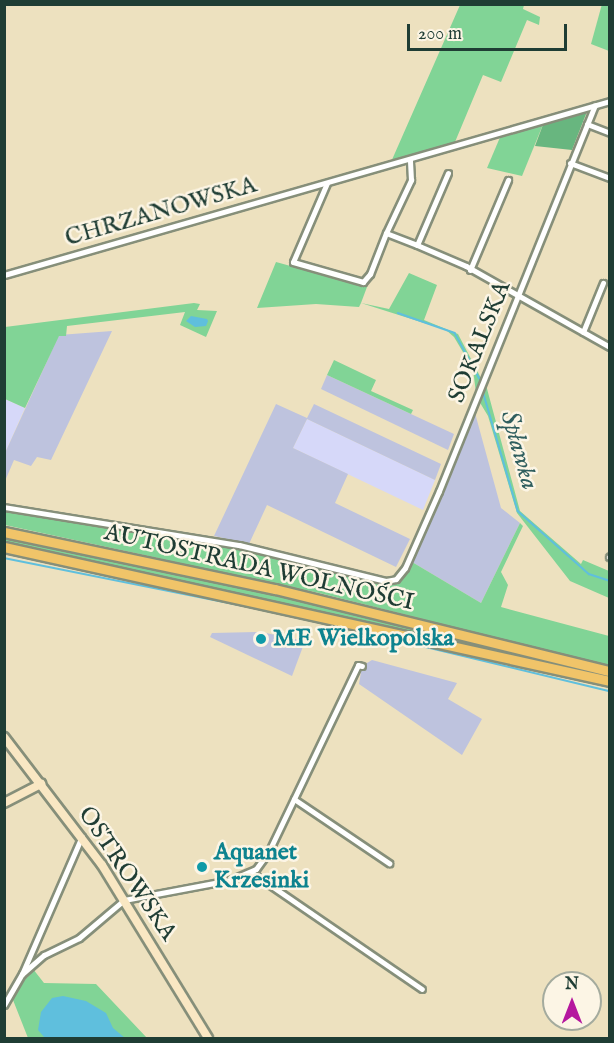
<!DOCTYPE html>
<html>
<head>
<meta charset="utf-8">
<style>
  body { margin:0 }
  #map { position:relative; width:614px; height:1043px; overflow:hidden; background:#ede1bf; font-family:"IM FELL English",serif }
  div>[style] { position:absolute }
  .built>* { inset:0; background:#d6d8f9 }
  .industrial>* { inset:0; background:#bec3de }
  .green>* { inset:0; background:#81d496 }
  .forest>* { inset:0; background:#68b67f }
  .water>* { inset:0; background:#5fbfdd }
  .stream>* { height:1.5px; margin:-0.75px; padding:0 0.75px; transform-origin:0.75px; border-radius:0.75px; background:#5fbfdd }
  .roads { filter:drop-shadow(2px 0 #868f7a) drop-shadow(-2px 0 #868f7a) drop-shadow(0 2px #868f7a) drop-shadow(0 -2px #868f7a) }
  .street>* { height:5px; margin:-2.5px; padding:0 2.5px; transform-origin:2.5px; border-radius:2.5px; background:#fff }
  .secondary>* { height:8px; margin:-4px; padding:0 4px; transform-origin:4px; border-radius:4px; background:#f9e7c3 }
  .highway>* { height:9px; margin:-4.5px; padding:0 4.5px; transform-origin:4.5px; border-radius:4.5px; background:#f0c469 }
  .dots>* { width:16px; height:16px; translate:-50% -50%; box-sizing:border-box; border:3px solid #fcf5e5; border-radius:50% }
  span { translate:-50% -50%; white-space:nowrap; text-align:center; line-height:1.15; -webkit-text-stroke:5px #fcf5e5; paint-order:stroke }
  .street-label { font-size:24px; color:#1f3d34 }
  .culture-label { font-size:24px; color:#0d838f; font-weight:700 }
  .left { translate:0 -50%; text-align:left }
  .water-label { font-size:26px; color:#2f5e5e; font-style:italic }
  .frame { position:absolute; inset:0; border:6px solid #1f3d34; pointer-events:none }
  .north { position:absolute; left:542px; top:971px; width:60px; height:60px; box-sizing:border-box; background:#fcf5e5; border:2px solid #a4ab9e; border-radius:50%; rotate:0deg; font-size:16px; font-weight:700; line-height:24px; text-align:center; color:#1f3d34 }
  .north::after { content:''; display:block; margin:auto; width:21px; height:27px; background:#b5179e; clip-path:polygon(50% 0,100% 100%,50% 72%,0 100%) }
  .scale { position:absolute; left:407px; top:24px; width:160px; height:27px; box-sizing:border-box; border:3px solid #1f3d34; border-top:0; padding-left:8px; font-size:18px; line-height:21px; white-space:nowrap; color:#1f3d34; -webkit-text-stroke:4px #fcf5e5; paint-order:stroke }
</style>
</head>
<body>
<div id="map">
  <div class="built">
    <i style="clip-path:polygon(5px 399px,25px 408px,5px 453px)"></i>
    <i style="clip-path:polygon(307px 419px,435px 480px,423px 510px,293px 448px)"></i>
  </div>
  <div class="industrial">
    <i style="clip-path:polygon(112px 331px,51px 460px,37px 457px,31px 466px,14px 460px,5px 481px,5px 453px,59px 335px)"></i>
    <i style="clip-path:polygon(327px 375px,454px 434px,448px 450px,321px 389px)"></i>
    <i style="clip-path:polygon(276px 404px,307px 418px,314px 404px,441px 464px,435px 480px,307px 419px,293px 448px,348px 474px,335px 503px,410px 539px,396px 567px,267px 505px,249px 544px,214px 536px)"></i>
    <i style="clip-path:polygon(475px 413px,501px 508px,520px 523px,481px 603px,412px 562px)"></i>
    <i style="clip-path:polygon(261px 632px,305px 641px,292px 676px,210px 637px,212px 633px)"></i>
    <i style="clip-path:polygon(372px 660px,457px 683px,448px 699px,482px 719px,462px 755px,359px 684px,362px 666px)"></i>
  </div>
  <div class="green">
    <i style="clip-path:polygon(602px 4px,609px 5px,609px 51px,591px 44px)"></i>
    <i style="clip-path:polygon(460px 5px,524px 5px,523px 9px,540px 17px,539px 25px,527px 20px,501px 82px,483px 75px,455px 142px,391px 162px)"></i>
    <i style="clip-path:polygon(544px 122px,522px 176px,487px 168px,501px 135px)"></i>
    <i style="clip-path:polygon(276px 262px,367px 287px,361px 303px,389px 309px,409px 273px,437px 285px,424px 320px,458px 334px,482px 380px,476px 393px,473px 369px,454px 337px,446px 330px,361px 303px,359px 307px,316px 304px,257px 308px)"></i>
    <i style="clip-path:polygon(194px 303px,200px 304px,197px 310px,217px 311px,206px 337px,180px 325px,185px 312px,67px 326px,66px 336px,59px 336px,25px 408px,5px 399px,5px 327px)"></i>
    <i style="clip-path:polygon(334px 360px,376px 380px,371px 391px,413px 410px,411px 414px,327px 375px)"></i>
    <i style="clip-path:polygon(486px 385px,520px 511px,581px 564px,583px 560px,609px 571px,609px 598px,570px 581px,517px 513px,488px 416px,479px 401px)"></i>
    <i style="clip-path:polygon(4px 510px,214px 544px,387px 583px,401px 578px,412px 562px,481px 603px,520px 523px,523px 526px,501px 572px,508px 585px,501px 607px,609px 636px,609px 666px,319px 593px,5px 525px)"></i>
    <i style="clip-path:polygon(4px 535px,293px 596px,609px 678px,5px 543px)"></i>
    <i style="clip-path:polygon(33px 969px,44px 983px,96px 984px,147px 1038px,28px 1038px,13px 1000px,25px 974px)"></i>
  </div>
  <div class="forest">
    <i style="clip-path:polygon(588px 109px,572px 150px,535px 146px,544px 122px)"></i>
  </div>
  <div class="water">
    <i style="clip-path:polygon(191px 316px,207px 319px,208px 321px,206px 326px,195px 327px,186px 321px)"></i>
    <i style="clip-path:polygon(63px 996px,86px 1001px,106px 1013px,113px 1028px,125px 1038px,45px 1038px,38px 1030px,41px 1012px,52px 998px)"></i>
  </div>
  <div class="stream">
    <i style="left:398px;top:313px;width:60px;rotate:19.3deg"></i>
    <i style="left:455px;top:333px;width:55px;rotate:61.6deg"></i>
    <i style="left:483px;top:391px;width:125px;rotate:73.7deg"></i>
    <i style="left:518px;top:511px;width:95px;rotate:41.6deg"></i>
    <i style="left:589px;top:574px;width:22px;rotate:18deg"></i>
    <i style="left:4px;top:558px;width:311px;rotate:11.3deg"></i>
    <i style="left:309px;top:619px;width:309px;rotate:13.5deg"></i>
  </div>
  <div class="roads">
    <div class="street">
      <i style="left:587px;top:124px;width:25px;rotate:21deg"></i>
      <i style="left:570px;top:163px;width:43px;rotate:20.6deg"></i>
      <i style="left:448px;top:173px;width:78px;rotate:113.3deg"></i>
      <i style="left:417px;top:245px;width:53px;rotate:23.2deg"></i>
      <i style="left:466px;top:266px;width:165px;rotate:29.4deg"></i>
      <i style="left:327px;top:183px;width:86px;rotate:113.3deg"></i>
      <i style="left:293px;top:262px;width:73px;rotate:15.9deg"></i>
      <i style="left:363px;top:282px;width:11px;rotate:-49deg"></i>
      <i style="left:370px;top:274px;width:44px;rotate:-68.7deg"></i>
      <i style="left:386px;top:233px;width:33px;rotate:21deg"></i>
      <i style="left:386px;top:233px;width:59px;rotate:-64.7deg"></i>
      <i style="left:411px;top:180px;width:21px;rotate:-93deg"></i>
      <i style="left:470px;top:270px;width:98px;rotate:-67.1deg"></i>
      <i style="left:4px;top:275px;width:630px;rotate:-16.02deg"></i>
      <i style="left:583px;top:332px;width:53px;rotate:-67.8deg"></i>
      <i style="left:4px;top:507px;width:238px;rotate:9.2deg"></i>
      <i style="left:239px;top:545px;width:151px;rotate:13.8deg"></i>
      <i style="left:386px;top:581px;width:10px;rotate:-11deg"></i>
      <i style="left:396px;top:579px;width:14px;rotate:-51deg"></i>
      <i style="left:405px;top:568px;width:84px;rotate:-66.2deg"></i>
      <i style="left:439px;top:491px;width:416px;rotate:-68deg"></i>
      <i style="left:609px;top:557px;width:1px;rotate:-45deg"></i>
      <i style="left:294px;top:799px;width:115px;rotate:34deg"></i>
      <i style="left:251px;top:872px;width:207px;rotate:34.4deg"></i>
      <i style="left:22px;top:974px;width:29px;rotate:-41deg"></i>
      <i style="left:44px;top:955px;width:39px;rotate:-26deg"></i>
      <i style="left:79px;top:938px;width:59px;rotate:-40.2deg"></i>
      <i style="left:124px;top:900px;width:108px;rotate:-10.7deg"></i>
      <i style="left:230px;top:880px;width:28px;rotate:-23deg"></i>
      <i style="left:256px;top:869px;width:22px;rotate:-54deg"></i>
      <i style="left:269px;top:851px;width:206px;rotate:-64.4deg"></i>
      <i style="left:358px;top:665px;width:4px;rotate:14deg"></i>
      <i style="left:4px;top:1005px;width:36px;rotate:-60deg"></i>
      <i style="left:22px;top:974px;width:150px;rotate:-66.5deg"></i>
    </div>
    <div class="secondary">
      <i style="left:4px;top:737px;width:161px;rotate:52.6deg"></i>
      <i style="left:102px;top:865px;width:203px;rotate:58.5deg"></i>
      <i style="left:4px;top:803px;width:42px;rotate:-27.2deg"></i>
    </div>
    <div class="highway">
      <i style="left:4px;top:532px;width:277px;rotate:11.9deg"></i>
      <i style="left:275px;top:589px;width:345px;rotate:13.8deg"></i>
      <i style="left:4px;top:547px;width:621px;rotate:12.47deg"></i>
    </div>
  </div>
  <div class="dots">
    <i style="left:261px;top:639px;background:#0f9aa8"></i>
    <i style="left:202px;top:867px;background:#0f9aa8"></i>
  </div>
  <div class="street-label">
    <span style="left:161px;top:212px;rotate:-16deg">CHRZANOWSKA</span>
    <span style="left:480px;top:342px;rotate:-68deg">SOKALSKA</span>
    <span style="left:259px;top:568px;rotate:13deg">AUTOSTRADA WOLNOŚCI</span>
    <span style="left:127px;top:874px;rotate:56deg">OSTROWSKA</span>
  </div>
  <div class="culture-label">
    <span class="left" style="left:273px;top:639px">ME Wielkopolska</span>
    <span class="left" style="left:214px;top:867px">Aquanet<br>Krzesinki</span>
  </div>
  <div class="water-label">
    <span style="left:519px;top:450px;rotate:74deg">Spławka</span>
  </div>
  <div class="frame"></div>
  <div class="north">N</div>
  <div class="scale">200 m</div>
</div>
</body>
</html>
